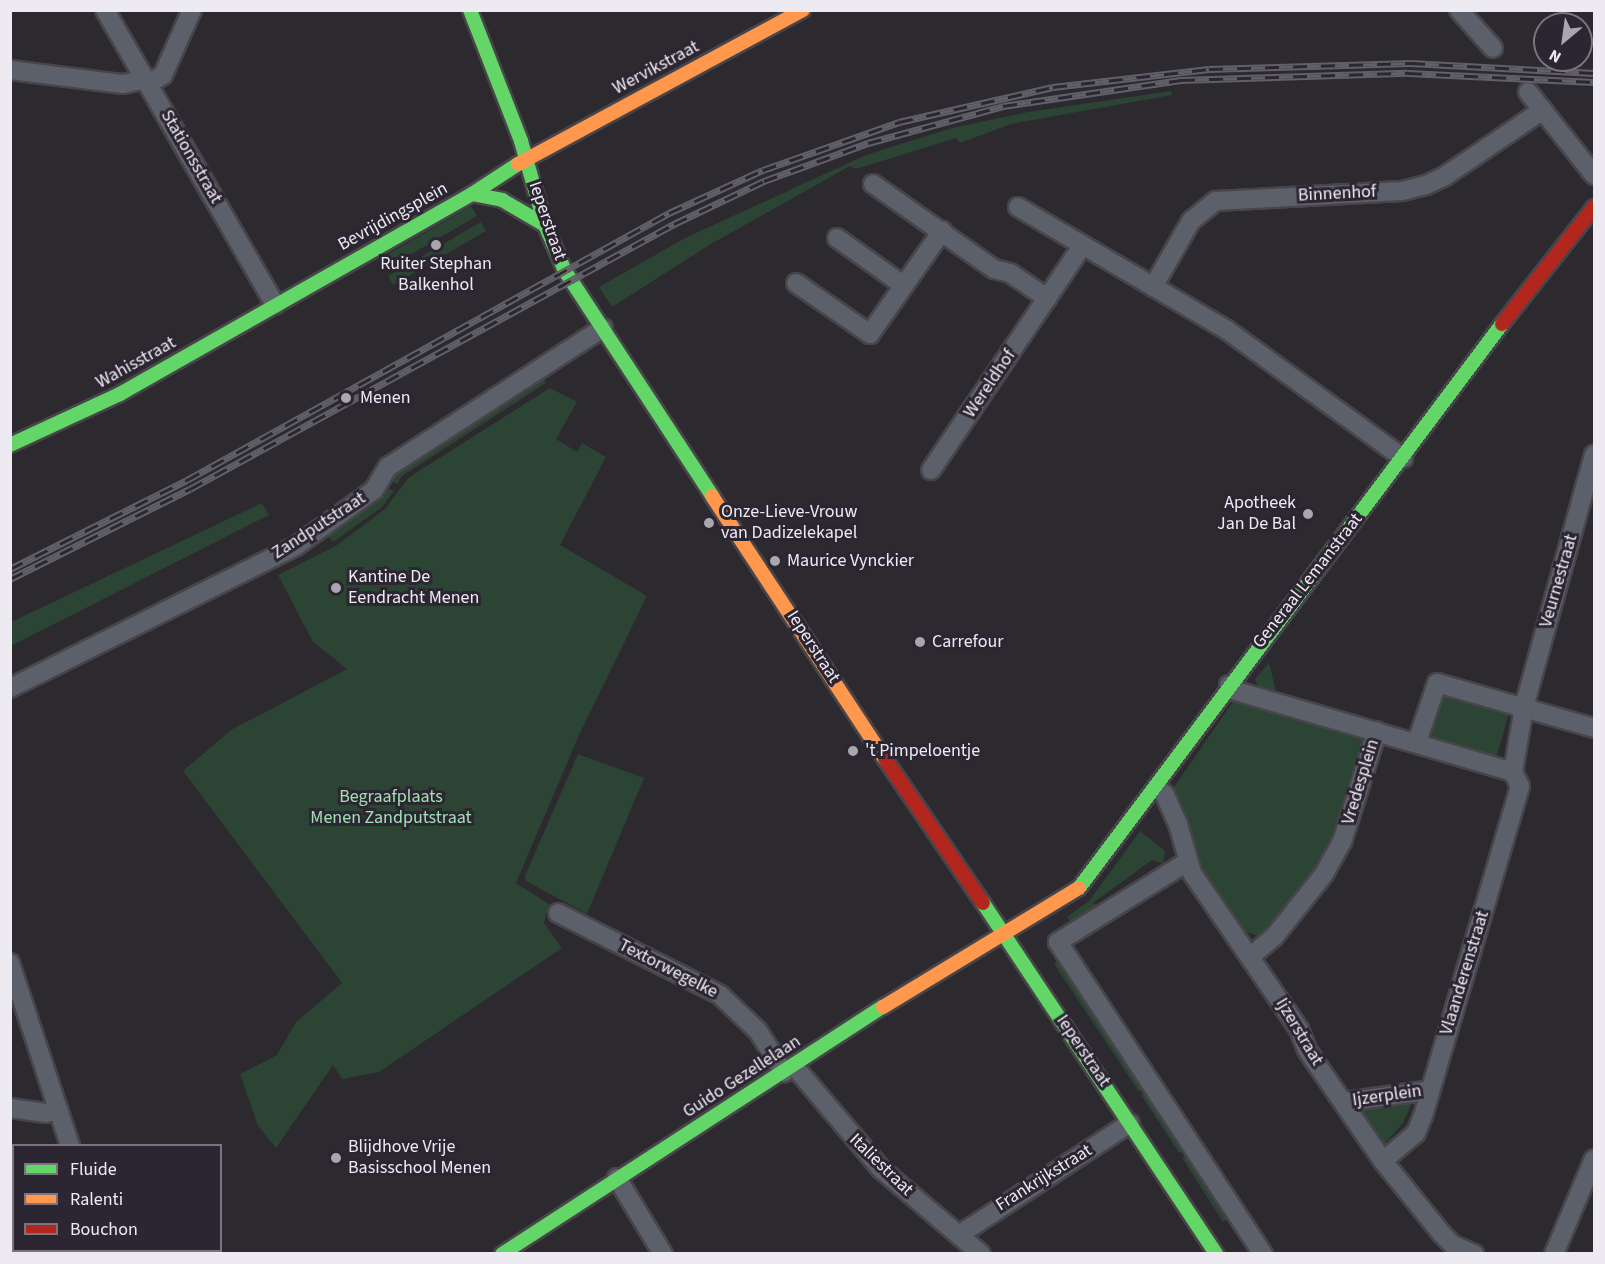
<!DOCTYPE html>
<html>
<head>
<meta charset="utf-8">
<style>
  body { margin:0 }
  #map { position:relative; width:1605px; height:1264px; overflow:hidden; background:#2c292f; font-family:"Source Sans 3",sans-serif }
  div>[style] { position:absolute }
  .green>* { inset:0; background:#2b4433 }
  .roads { filter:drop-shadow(2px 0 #474549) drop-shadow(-2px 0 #474549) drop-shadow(0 2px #474549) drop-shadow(0 -2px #474549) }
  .street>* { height:18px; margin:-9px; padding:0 9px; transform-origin:9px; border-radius:9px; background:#5c606a }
  .fast>* { height:14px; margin:-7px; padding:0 7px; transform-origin:7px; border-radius:7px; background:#63d668 }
  .slow>* { height:14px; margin:-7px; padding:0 7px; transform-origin:7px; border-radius:7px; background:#ff974d }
  .jam>* { height:14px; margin:-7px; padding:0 7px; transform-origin:7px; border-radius:7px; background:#b3261e }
  .rail>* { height:7px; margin-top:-3.5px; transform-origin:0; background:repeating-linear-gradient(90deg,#2c2632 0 14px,#616068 0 28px); box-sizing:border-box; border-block:2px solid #616068 }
  .dots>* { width:16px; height:16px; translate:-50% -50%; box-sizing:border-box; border:3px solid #2c2632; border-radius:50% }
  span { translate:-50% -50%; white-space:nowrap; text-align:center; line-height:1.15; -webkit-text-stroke:6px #2c2632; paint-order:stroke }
  .street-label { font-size:18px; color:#eeeaf2 }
  .poi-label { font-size:18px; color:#eeeaf2 }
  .left { translate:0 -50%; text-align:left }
  .right { translate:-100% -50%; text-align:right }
  .park-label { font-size:18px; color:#9fe2b2 }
  .frame { position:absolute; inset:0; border:12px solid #eeeaf2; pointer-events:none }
  .legend { position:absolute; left:12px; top:1144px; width:210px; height:108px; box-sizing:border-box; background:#2c2632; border:2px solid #7a747f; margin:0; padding:8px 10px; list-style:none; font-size:18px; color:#eeeaf2 }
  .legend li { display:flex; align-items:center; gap:12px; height:30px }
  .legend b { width:30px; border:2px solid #7a747f }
  .north { position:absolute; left:1533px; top:12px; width:60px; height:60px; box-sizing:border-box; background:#2c2632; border:2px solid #7a747f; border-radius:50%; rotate:209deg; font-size:16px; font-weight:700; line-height:24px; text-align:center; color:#eeeaf2 }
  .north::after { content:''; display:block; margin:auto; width:21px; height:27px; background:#aaa6ae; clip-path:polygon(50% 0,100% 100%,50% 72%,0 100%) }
</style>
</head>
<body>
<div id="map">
  <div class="green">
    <i style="clip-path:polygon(1171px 91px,1172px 95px,1011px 124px,960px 143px,956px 138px,856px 169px,850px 166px,711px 244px,612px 307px,599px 287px,685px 238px,866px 155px,952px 128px,1028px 112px)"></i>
    <i style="clip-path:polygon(471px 206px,477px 216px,384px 270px,378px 260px)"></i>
    <i style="clip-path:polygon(481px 222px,486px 231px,393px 285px,388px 276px)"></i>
    <i style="clip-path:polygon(542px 377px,546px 383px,402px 476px,397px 484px,390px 481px,402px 467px)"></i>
    <i style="clip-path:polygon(550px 388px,577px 402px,556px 439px,577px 452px,582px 443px,606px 457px,560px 545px,647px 596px,580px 733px,516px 883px,549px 904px,544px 923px,562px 948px,379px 1072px,342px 1079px,333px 1065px,276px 1148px,258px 1126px,240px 1074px,277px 1055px,296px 1022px,342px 983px,183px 771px,231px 730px,347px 669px,313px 642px,278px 575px,337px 545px,385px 509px,408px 478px)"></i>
    <i style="clip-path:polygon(387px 488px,394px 491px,382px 507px,333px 542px,328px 536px,378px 501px)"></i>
    <i style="clip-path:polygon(262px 503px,269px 515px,11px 646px,11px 622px)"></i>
    <i style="clip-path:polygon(1269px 663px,1276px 691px,1258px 687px,1255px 679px)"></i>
    <i style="clip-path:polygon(1442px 686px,1511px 706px,1496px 759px,1427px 739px)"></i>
    <i style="clip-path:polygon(1234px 700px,1363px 737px,1367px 742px,1332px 849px,1291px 905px,1258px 936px,1246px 932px,1198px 862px,1172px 790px)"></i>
    <i style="clip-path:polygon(578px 754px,644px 778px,587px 914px,526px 881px,525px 876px)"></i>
    <i style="clip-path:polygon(1140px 831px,1165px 851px,1163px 864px,1152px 860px,1093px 903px,1103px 909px,1073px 927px,1067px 917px,1089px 901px)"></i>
    <i style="clip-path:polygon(1063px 958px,1148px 1086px,1139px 1092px,1054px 964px)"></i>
    <i style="clip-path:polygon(1150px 1089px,1188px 1148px,1179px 1153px,1141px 1095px)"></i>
    <i style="clip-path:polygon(1416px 1095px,1403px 1123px,1384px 1145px,1355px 1103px)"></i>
    <i style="clip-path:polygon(1191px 1151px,1232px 1215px,1223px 1222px,1182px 1158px)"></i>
  </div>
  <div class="roads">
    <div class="street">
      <i style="left:105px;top:10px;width:340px;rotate:60deg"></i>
      <i style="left:1459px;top:10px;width:51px;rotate:48.2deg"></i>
      <i style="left:10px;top:70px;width:114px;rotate:7.1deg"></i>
      <i style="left:123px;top:84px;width:24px;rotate:-12deg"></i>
      <i style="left:148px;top:84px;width:17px;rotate:-31deg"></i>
      <i style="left:163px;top:75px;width:71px;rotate:-66deg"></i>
      <i style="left:1528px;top:92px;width:106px;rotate:51.5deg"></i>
      <i style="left:873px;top:184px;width:148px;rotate:35.1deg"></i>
      <i style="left:994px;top:269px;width:16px;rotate:14deg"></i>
      <i style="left:1010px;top:273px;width:45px;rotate:34deg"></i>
      <i style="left:1018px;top:207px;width:243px;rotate:30.5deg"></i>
      <i style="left:1227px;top:330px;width:218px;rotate:36deg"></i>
      <i style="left:837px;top:238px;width:81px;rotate:35.5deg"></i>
      <i style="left:796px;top:283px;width:90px;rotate:34.6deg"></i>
      <i style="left:870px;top:334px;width:126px;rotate:-55deg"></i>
      <i style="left:1153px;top:287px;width:76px;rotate:-60.1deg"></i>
      <i style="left:1191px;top:221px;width:32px;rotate:-39deg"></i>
      <i style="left:1216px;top:201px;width:186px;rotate:-3.1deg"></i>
      <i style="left:1402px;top:191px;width:25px;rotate:-14deg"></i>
      <i style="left:1426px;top:185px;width:21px;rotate:-25deg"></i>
      <i style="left:1445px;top:176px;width:118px;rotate:-34deg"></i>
      <i style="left:931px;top:470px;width:270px;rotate:-56deg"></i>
      <i style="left:1229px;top:685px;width:9px;rotate:41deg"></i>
      <i style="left:1236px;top:691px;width:289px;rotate:16.3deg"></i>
      <i style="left:10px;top:688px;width:319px;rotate:-26.4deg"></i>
      <i style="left:296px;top:546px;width:96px;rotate:-35.7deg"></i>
      <i style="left:374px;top:490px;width:27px;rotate:-59deg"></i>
      <i style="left:388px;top:467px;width:256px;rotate:-32.9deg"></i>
      <i style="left:1417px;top:742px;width:62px;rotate:-71.3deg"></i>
      <i style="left:1437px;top:683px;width:163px;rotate:16deg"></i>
      <i style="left:1513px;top:772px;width:66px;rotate:-80.4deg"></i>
      <i style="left:1524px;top:707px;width:262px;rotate:-74.5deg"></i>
      <i style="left:1157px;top:787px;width:11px;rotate:45deg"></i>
      <i style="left:1165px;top:795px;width:32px;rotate:66deg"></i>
      <i style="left:1178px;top:824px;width:51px;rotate:74.1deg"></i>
      <i style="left:1192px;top:873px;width:189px;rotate:55.6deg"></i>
      <i style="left:1299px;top:1029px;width:22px;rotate:69deg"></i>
      <i style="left:1307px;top:1050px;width:135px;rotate:55.6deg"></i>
      <i style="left:1383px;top:1161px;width:94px;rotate:51.1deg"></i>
      <i style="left:1442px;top:1234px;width:16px;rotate:45deg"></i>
      <i style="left:1453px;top:1245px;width:23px;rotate:23deg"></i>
      <i style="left:1187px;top:862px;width:152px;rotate:148.2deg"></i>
      <i style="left:1058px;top:942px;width:373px;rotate:56.7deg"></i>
      <i style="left:558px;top:913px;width:182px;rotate:26.8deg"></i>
      <i style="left:720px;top:995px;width:52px;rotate:43.5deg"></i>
      <i style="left:758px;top:1031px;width:49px;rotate:57.6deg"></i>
      <i style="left:1251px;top:956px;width:30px;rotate:-40deg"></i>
      <i style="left:1274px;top:937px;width:80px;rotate:-51.6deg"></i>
      <i style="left:1324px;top:874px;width:37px;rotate:-61deg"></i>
      <i style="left:1342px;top:842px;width:116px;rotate:-72.5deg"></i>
      <i style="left:10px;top:963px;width:193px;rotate:71.8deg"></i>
      <i style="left:794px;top:1066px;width:135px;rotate:49.8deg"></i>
      <i style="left:881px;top:1169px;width:131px;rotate:40.4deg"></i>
      <i style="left:1344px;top:1102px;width:87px;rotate:-7.9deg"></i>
      <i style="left:10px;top:1108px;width:36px;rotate:8deg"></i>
      <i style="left:46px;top:1113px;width:13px;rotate:-13deg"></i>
      <i style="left:1383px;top:1161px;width:43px;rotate:-40.3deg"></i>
      <i style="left:1416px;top:1133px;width:18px;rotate:-68deg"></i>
      <i style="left:1423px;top:1116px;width:344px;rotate:-73.6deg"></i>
      <i style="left:1520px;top:786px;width:16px;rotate:-117deg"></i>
      <i style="left:617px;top:1178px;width:89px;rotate:58.8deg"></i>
      <i style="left:959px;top:1235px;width:204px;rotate:-33.2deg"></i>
      <i style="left:104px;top:1250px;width:4px;rotate:76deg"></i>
      <i style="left:1554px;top:1254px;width:103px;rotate:-67.2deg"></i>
    </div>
    <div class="fast">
      <i style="left:470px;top:10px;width:141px;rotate:68.7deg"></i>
      <i style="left:521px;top:141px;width:87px;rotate:74.1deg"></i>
      <i style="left:545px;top:225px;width:50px;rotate:66.5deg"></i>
      <i style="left:565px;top:271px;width:269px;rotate:56.8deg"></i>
      <i style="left:472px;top:194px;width:31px;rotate:11deg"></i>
      <i style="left:502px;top:200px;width:50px;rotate:30.2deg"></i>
      <i style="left:10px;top:445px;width:121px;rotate:-24.9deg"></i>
      <i style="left:120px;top:394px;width:405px;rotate:-29.6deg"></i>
      <i style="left:472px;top:194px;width:55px;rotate:-33.1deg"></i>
      <i style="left:1079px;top:888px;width:705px;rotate:-53.13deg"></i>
      <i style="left:983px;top:903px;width:421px;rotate:56.4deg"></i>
      <i style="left:502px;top:1254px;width:454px;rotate:-33deg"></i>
    </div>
    <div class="slow">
      <i style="left:518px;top:164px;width:324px;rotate:-28.4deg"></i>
      <i style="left:712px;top:496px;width:315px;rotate:56.7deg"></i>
      <i style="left:883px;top:1007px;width:229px;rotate:-31.3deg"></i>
    </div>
    <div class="jam">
      <i style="left:1502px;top:324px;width:149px;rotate:-51.8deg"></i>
      <i style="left:885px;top:759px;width:174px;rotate:55.8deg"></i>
    </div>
  </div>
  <div class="rail">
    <i style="left:10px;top:569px;width:198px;rotate:-26.7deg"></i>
    <i style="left:187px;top:480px;width:551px;rotate:-28.98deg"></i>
    <i style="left:669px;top:213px;width:103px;rotate:-24.6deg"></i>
    <i style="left:763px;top:170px;width:144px;rotate:-19.4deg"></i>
    <i style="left:899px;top:122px;width:158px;rotate:-12.8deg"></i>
    <i style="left:1053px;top:87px;width:157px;rotate:-6.6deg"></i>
    <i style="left:1209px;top:69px;width:202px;rotate:-1.7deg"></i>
    <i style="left:1411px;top:63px;width:183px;rotate:3.1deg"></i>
    <i style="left:10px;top:579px;width:201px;rotate:-26.6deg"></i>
    <i style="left:190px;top:489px;width:552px;rotate:-28.7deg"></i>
    <i style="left:674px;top:224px;width:100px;rotate:-25.5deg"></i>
    <i style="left:764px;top:181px;width:111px;rotate:-20.1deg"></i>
    <i style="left:868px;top:143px;width:140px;rotate:-15.3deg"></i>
    <i style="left:1003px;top:106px;width:180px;rotate:-8.3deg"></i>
    <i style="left:1181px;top:80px;width:227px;rotate:-1.8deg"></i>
    <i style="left:1408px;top:73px;width:186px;rotate:2.8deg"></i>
  </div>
  <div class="dots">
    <i style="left:436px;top:245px;background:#aaa6ae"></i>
    <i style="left:346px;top:398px;background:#aaa6ae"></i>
    <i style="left:1308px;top:514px;background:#aaa6ae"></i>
    <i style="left:709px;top:523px;background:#aaa6ae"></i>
    <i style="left:775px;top:561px;background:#aaa6ae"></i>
    <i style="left:336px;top:588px;background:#aaa6ae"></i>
    <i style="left:920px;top:642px;background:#aaa6ae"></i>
    <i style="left:853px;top:751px;background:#aaa6ae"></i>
    <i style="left:336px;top:1158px;background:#aaa6ae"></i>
  </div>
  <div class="street-label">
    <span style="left:656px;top:68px;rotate:-28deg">Wervikstraat</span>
    <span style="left:191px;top:157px;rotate:60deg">Stationsstraat</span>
    <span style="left:1337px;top:194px;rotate:-3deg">Binnenhof</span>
    <span style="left:393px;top:217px;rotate:-29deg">Bevrijdingsplein</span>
    <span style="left:547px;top:221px;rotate:71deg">Ieperstraat</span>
    <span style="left:136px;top:363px;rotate:-29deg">Wahisstraat</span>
    <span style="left:990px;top:384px;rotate:-56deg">Wereldhof</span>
    <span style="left:319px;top:526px;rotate:-33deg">Zandputstraat</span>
    <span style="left:1308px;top:581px;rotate:-52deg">Generaal Lemanstraat</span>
    <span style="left:1559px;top:581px;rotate:-74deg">Veurnestraat</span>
    <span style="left:813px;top:647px;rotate:57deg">Ieperstraat</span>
    <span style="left:1361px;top:782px;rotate:-73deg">Vredesplein</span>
    <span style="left:668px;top:969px;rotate:27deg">Textorwegelke</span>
    <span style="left:1465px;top:973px;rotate:-73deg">Vlaanderenstraat</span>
    <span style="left:1299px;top:1032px;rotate:59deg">Ijzerstraat</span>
    <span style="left:1083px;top:1051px;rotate:56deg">Ieperstraat</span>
    <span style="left:742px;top:1077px;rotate:-33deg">Guido Gezellelaan</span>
    <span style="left:1387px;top:1096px;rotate:-8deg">Ijzerplein</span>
    <span style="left:881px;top:1165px;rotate:44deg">Italiestraat</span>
    <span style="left:1044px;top:1178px;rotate:-32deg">Frankrijkstraat</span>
  </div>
  <div class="poi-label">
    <span style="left:436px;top:275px">Ruiter Stephan<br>Balkenhol</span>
    <span class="left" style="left:360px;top:398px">Menen</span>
    <span class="right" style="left:1296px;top:514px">Apotheek<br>Jan De Bal</span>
    <span class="left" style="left:721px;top:523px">Onze-Lieve-Vrouw<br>van Dadizelekapel</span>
    <span class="left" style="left:787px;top:561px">Maurice Vynckier</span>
    <span class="left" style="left:348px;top:588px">Kantine De<br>Eendracht Menen</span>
    <span class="left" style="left:932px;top:642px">Carrefour</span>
    <span class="left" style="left:865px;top:751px">'t Pimpeloentje</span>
    <span class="left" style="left:348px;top:1158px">Blijdhove Vrije<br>Basisschool Menen</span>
  </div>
  <div class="park-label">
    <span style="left:391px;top:808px">Begraafplaats<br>Menen Zandputstraat</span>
  </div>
  <div class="frame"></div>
  <ul class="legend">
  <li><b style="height:8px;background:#63d668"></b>Fluide</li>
  <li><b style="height:8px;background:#ff974d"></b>Ralenti</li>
  <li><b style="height:8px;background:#b3261e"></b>Bouchon</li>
  </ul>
  <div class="north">N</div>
</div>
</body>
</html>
